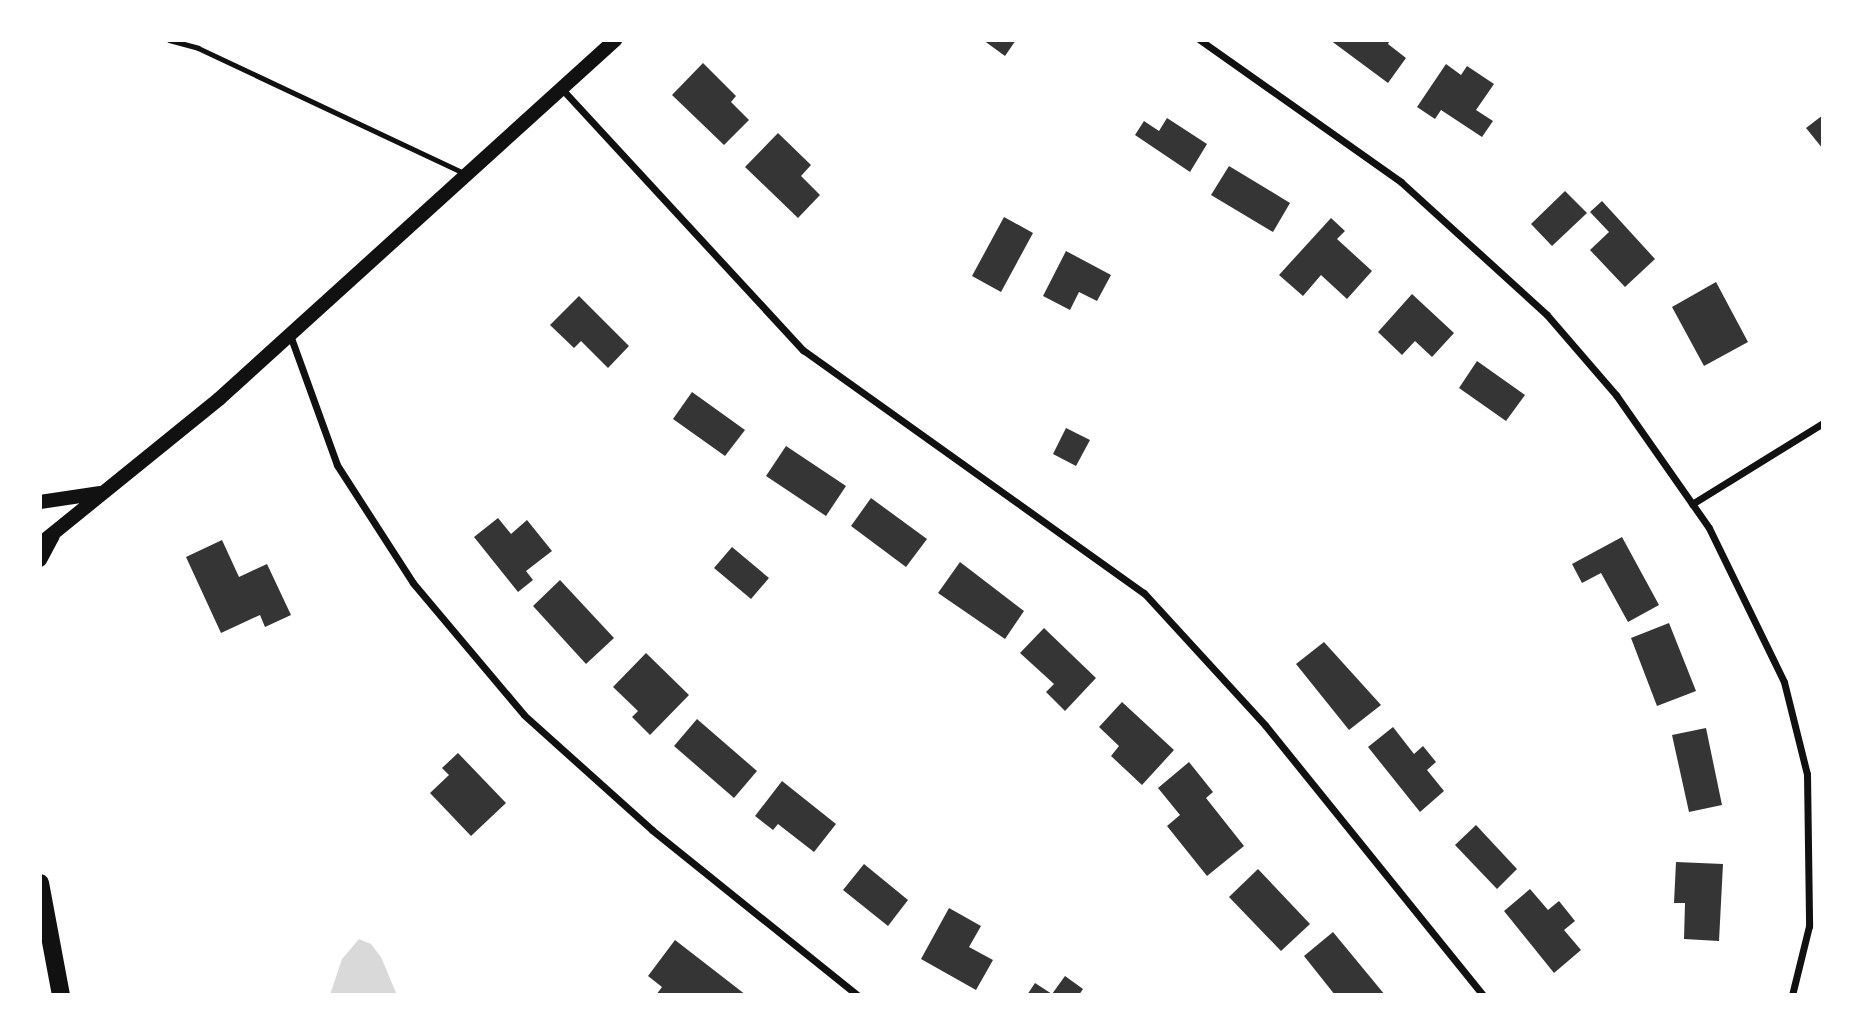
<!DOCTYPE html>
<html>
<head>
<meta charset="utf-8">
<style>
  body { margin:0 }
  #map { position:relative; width:1863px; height:1035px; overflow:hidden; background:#fff; font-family:Signika,sans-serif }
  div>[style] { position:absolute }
  .water>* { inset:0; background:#d9d9d9 }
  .building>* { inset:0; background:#353535 }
  .service>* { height:5px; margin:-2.5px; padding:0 2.5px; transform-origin:2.5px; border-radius:2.5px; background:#111 }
  .minor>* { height:7px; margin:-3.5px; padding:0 3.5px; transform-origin:3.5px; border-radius:3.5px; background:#111 }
  .secondary>* { height:14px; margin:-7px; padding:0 7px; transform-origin:7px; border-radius:7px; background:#111 }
  .primary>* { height:18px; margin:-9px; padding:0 9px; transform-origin:9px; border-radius:9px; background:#111 }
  span { translate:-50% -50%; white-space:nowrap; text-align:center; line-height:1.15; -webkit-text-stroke:7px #fff; paint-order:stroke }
  .frame { position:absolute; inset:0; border:42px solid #fff; pointer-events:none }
</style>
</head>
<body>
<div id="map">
  <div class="water">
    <i style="clip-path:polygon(359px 939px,371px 944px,381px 957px,397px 995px,330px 995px,342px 959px)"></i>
  </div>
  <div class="building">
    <i style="clip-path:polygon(983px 40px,1016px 40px,1005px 56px)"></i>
    <i style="clip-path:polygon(1330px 40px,1390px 40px,1388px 44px,1406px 58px,1388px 83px)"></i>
    <i style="clip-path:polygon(703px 63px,736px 96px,731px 102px,749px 120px,724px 145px,672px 95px)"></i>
    <i style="clip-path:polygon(1446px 64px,1461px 75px,1467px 66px,1494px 84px,1476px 110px,1493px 121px,1482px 137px,1441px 110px,1435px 119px,1417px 107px)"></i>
    <i style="clip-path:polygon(1823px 115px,1823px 149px,1806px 128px)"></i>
    <i style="clip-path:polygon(1167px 118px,1207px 144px,1190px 172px,1135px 135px,1144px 121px,1159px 131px)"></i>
    <i style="clip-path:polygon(778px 133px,811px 165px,801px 176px,820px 195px,798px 218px,745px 167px)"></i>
    <i style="clip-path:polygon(1229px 166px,1290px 203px,1273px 232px,1211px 195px)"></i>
    <i style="clip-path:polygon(1565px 191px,1587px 213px,1552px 246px,1531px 224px)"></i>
    <i style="clip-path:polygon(1602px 201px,1655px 259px,1625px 287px,1590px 250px,1609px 232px,1590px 212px)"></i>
    <i style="clip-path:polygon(1004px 217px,1033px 233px,1001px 292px,972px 276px)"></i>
    <i style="clip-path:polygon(1331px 218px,1345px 231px,1337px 239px,1372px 271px,1347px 299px,1321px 275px,1303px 296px,1279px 275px)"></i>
    <i style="clip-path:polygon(1066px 251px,1111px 275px,1097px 301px,1079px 292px,1070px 310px,1043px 296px)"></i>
    <i style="clip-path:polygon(1716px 282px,1748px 342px,1704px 366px,1672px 307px)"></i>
    <i style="clip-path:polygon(1412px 294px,1454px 333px,1432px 357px,1415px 341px,1402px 355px,1378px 332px)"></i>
    <i style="clip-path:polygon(579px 296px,629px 346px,608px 368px,581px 341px,574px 348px,550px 325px)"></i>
    <i style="clip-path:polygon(1477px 361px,1525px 395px,1506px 421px,1459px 388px)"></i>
    <i style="clip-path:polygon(692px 392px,745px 430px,725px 456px,673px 419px)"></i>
    <i style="clip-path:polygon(1066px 428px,1090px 440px,1076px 466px,1053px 454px)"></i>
    <i style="clip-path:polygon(786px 446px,846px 486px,826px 516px,766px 476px)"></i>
    <i style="clip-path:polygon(871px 498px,927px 539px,906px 567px,851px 526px)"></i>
    <i style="clip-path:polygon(498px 518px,511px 534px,527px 520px,552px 551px,526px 571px,533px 580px,518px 592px,474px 537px)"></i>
    <i style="clip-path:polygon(1622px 537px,1659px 605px,1628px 622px,1601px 573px,1582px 583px,1572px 564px)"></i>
    <i style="clip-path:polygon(222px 540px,239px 577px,267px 564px,291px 615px,265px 627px,260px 615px,221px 633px,186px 557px)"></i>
    <i style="clip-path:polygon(732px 547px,769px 578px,751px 599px,714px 568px)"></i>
    <i style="clip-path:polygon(960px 562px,1024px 611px,1005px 639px,938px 593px)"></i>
    <i style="clip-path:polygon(560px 580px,614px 638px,586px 664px,533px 606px)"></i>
    <i style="clip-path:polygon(1669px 623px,1696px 691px,1657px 706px,1631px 638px)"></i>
    <i style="clip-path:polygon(1044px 628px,1096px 678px,1065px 711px,1046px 692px,1054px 684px,1020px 653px)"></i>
    <i style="clip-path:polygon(1324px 642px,1381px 705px,1349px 730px,1296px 664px)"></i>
    <i style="clip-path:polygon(646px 653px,689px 695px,650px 735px,632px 717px,638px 711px,613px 687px)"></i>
    <i style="clip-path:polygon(1122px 702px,1174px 750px,1142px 785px,1111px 756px,1119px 746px,1099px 727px)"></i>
    <i style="clip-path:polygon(697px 719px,757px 771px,734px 798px,674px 746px)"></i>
    <i style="clip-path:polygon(1393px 727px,1414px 754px,1423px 746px,1436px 762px,1427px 770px,1444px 791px,1420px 812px,1368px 747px)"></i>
    <i style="clip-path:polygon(1706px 728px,1722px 805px,1689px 812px,1672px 735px)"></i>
    <i style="clip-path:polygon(458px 753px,506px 803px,471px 836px,430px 793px,449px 775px,442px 768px)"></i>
    <i style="clip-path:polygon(1189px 762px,1213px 792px,1206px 798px,1244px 846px,1207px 876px,1167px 826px,1180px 815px,1158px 788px)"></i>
    <i style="clip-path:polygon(782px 781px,836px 824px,814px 852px,778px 824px,773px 830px,755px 816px)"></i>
    <i style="clip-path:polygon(1476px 825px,1517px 869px,1497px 889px,1455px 845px)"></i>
    <i style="clip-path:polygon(1676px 862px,1723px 864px,1719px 941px,1684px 939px,1685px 903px,1674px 903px)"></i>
    <i style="clip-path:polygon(864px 864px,908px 900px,888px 926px,843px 890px)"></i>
    <i style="clip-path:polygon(1258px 869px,1310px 924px,1281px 951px,1229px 897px)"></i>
    <i style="clip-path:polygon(1530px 889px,1548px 910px,1559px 901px,1575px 921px,1564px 930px,1581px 950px,1554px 973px,1504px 911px)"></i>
    <i style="clip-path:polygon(949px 908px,981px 926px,969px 947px,993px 960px,976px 990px,921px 959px)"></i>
    <i style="clip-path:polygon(1333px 932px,1385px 995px,1335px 995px,1304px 956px)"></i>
    <i style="clip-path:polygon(675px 940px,746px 995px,656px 995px,662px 987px,648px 976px)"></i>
    <i style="clip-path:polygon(1065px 976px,1083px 989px,1079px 995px,1027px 995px,1035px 983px,1052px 994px)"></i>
  </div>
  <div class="service">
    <i style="left:169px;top:40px;width:30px;rotate:15deg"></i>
    <i style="left:198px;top:48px;width:296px;rotate:25.2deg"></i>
  </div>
  <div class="minor">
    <i style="left:1200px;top:40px;width:246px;rotate:35.2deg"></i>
    <i style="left:1401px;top:182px;width:197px;rotate:42.3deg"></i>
    <i style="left:1547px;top:315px;width:106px;rotate:49.2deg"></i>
    <i style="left:1616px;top:395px;width:162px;rotate:55deg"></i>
    <i style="left:1709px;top:528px;width:171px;rotate:64deg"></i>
    <i style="left:1784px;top:682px;width:95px;rotate:76deg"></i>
    <i style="left:1807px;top:774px;width:152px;rotate:89.2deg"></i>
    <i style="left:1809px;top:926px;width:71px;rotate:103.8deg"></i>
    <i style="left:561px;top:88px;width:357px;rotate:47.3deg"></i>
    <i style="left:803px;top:350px;width:419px;rotate:35.5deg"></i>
    <i style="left:1144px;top:593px;width:179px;rotate:47.5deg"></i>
    <i style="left:1265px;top:725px;width:347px;rotate:51.1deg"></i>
    <i style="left:290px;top:335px;width:138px;rotate:70.1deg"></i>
    <i style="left:337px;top:465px;width:140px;rotate:57.2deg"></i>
    <i style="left:413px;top:583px;width:172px;rotate:49.9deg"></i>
    <i style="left:524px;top:715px;width:172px;rotate:41.9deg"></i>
    <i style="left:652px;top:830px;width:263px;rotate:38.8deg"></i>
    <i style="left:1692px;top:504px;width:154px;rotate:-31.7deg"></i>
  </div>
  <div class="secondary">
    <i style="left:40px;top:502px;width:61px;rotate:-8.5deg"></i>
    <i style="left:40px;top:544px;width:230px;rotate:-39deg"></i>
    <i style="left:219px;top:399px;width:535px;rotate:-42.19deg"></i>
    <i style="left:40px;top:560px;width:27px;rotate:-62deg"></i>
  </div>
  <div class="primary">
    <i style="left:40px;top:883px;width:114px;rotate:79.4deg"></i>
  </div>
  <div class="frame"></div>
</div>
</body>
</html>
